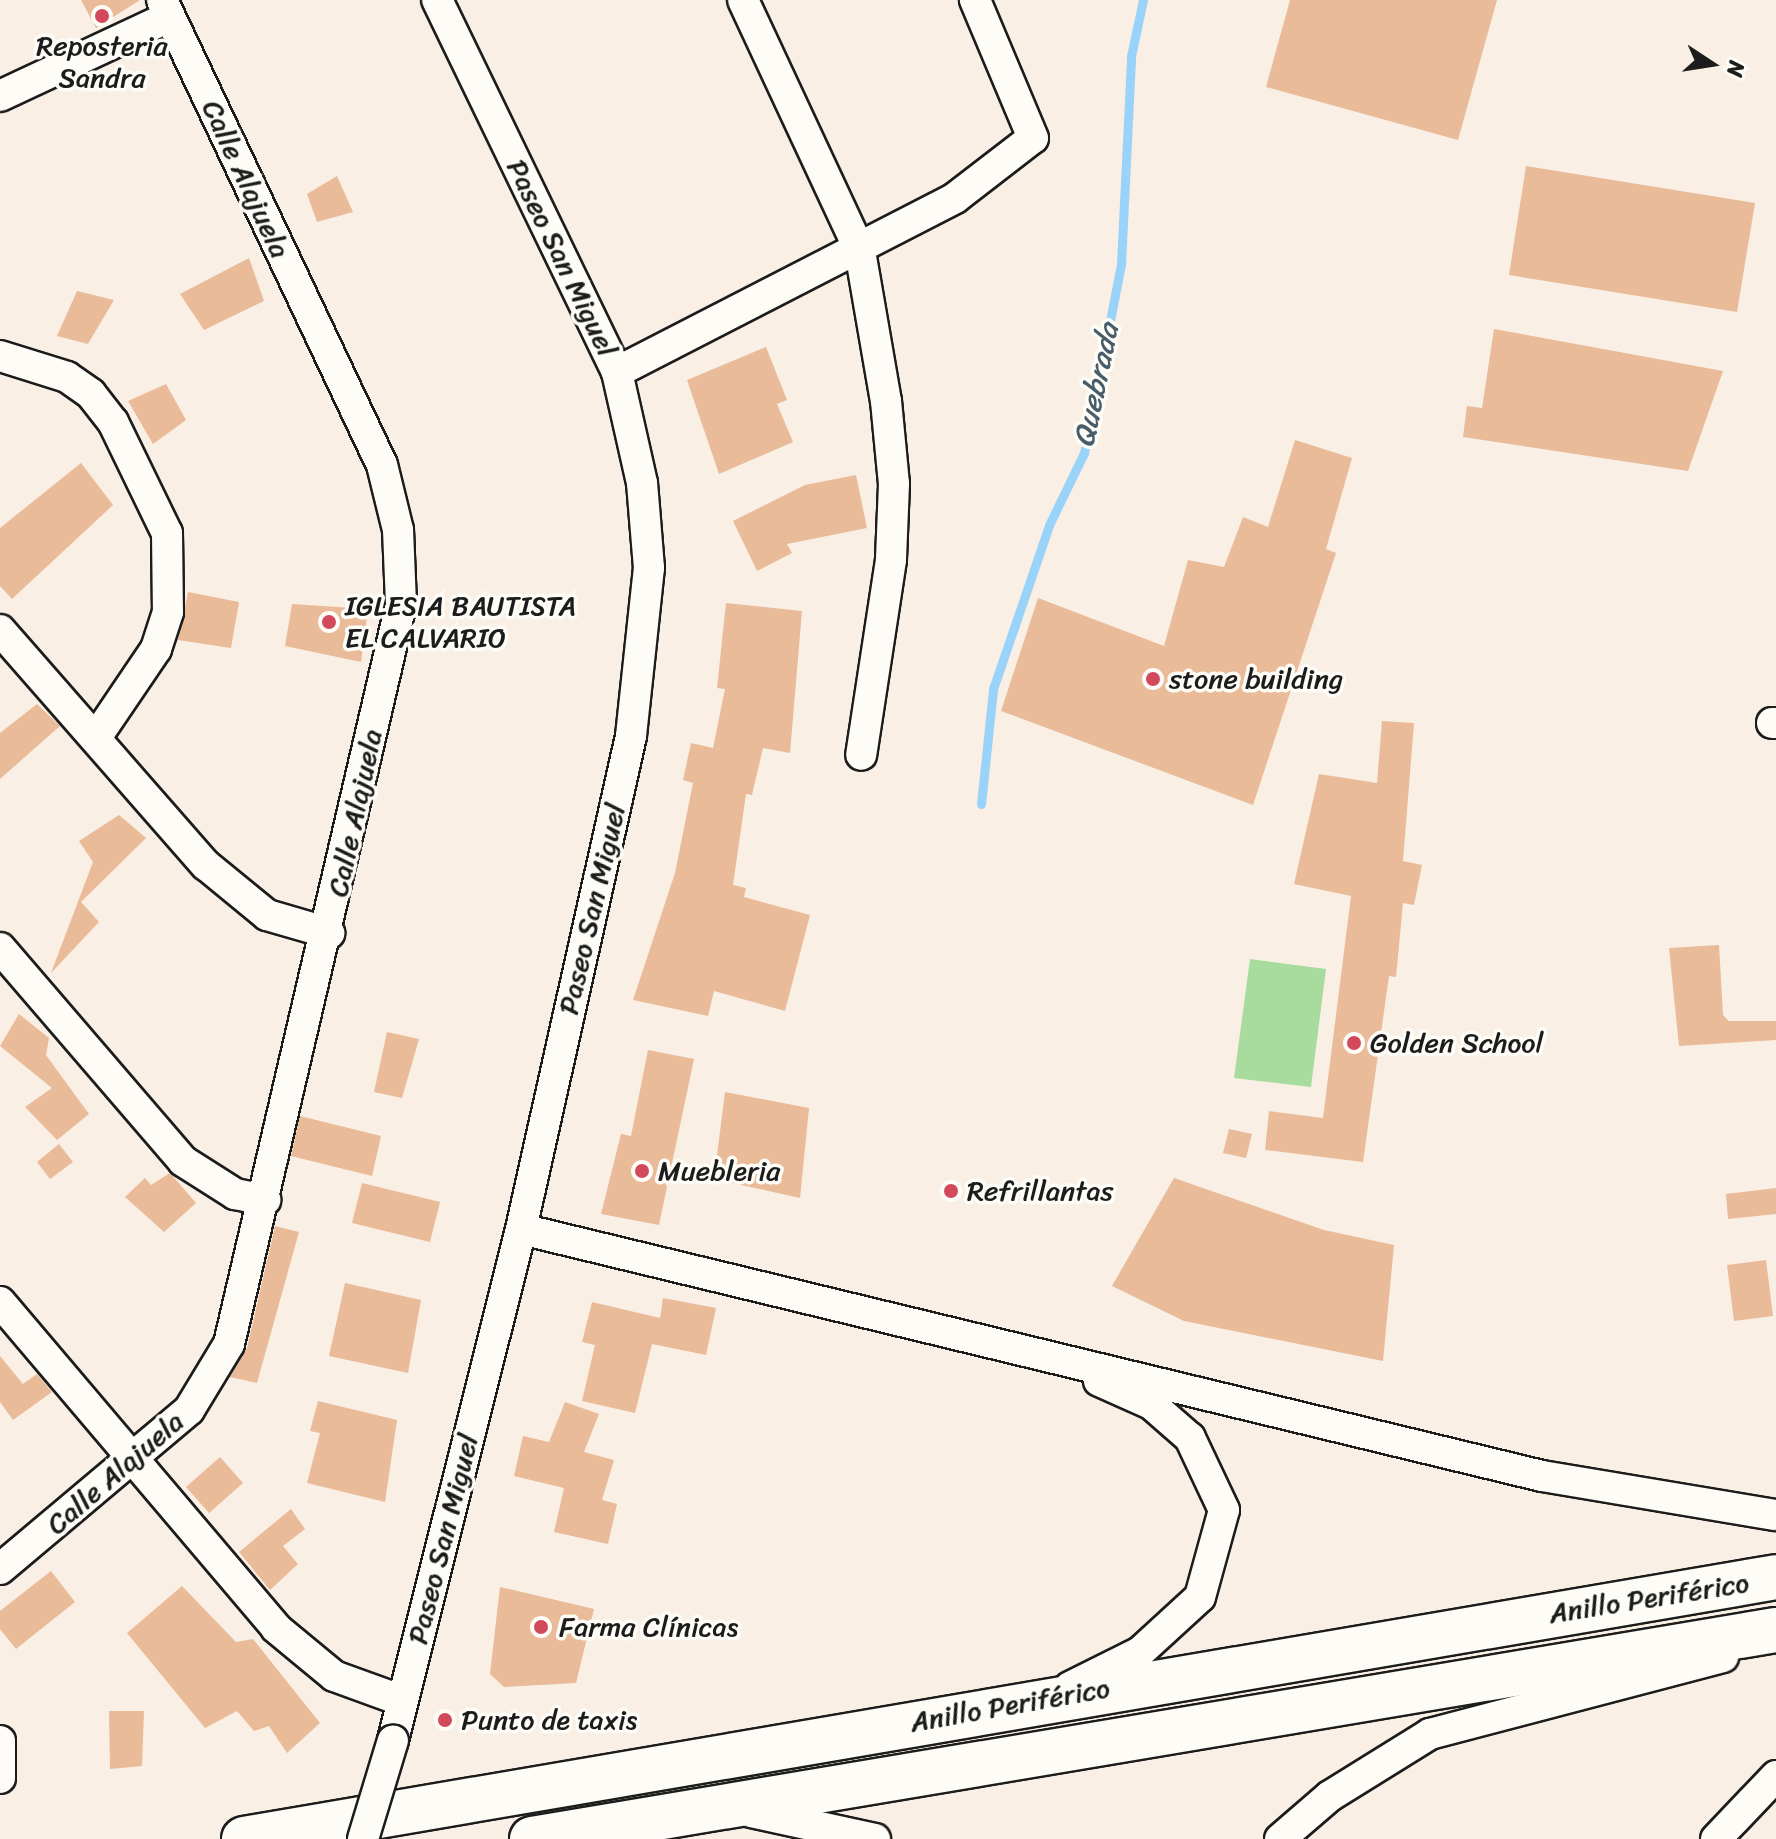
<!DOCTYPE html>
<html>
<head>
<meta charset="utf-8">
<style>
  body { margin:0 }
  #map { position:relative; width:1776px; height:1839px; overflow:hidden; background:#f9efe4; font-family:Sriracha,sans-serif }
  div>[style] { position:absolute }
  .green>* { inset:0; background:#a7dc9e }
  .stream>* { height:9px; margin:-4.5px; padding:0 4.5px; transform-origin:4.5px; border-radius:4.5px; background:#99d3f9 }
  .building>* { inset:0; background:#e9bb99 }
  .roads { filter:drop-shadow(2px 0 #1c1c1c) drop-shadow(-2px 0 #1c1c1c) drop-shadow(0 2px #1c1c1c) drop-shadow(0 -2px #1c1c1c) }
  .minor>* { height:30px; margin:-15px; padding:0 15px; transform-origin:15px; border-radius:15px; background:#fdfcf7 }
  .highway>* { height:44px; margin:-22px; padding:0 22px; transform-origin:22px; border-radius:22px; background:#fdfcf7 }
  .bridges { filter:drop-shadow(2px 0 #1c1c1c) drop-shadow(-2px 0 #1c1c1c) drop-shadow(0 2px #1c1c1c) drop-shadow(0 -2px #1c1c1c) }
  .minor-bridge>* { height:30px; margin:-15px; padding:0 15px; transform-origin:15px; border-radius:15px; background:#fdfcf7 }
  .dots>* { width:22px; height:22px; translate:-50% -50%; box-sizing:border-box; border:4px solid #fdfcf7; border-radius:50% }
  span { translate:-50% -50%; white-space:nowrap; text-align:center; line-height:1.15; -webkit-text-stroke:7px #fdfcf7; paint-order:stroke }
  .poi-label { font-size:28px; color:#1c1c1c }
  .left { translate:0 -50%; text-align:left }
  .street-label { font-size:28px; color:#1c1c1c }
  .water-label { font-size:30px; color:#485c69; font-style:italic }
  .north { position:absolute; left:1672px; top:24px; width:80px; height:80px; -webkit-text-stroke:6px #fdfcf7; paint-order:stroke; rotate:102deg; font-size:22px; font-weight:700; line-height:32px; text-align:center; color:#1c1c1c }
  .north::after { content:''; display:block; margin:auto; width:28px; height:36px; background:#1c1c1c; clip-path:polygon(50% 0,100% 100%,50% 72%,0 100%) }
</style>
</head>
<body>
<div id="map">
  <div class="green">
    <i style="clip-path:polygon(1250px 959px,1326px 969px,1311px 1087px,1234px 1078px)"></i>
  </div>
  <div class="stream">
    <i style="left:981px;top:804px;width:116px;rotate:-84deg"></i>
    <i style="left:993px;top:689px;width:173px;rotate:-71.1deg"></i>
    <i style="left:1049px;top:525px;width:80px;rotate:-64.1deg"></i>
    <i style="left:1084px;top:453px;width:193px;rotate:-78.9deg"></i>
    <i style="left:1121px;top:264px;width:208px;rotate:-87.2deg"></i>
    <i style="left:1131px;top:56px;width:57px;rotate:-77.9deg"></i>
  </div>
  <div class="building">
    <i style="clip-path:polygon(81px 0,140px 0,96px 28px)"></i>
    <i style="clip-path:polygon(1290px 0,1497px 0,1458px 140px,1266px 87px)"></i>
    <i style="clip-path:polygon(1526px 166px,1755px 203px,1737px 312px,1509px 275px)"></i>
    <i style="clip-path:polygon(337px 176px,353px 212px,317px 222px,307px 194px)"></i>
    <i style="clip-path:polygon(249px 258px,264px 301px,204px 330px,180px 294px)"></i>
    <i style="clip-path:polygon(77px 291px,114px 300px,88px 344px,57px 336px)"></i>
    <i style="clip-path:polygon(1494px 329px,1723px 371px,1688px 471px,1463px 437px,1467px 406px,1482px 408px)"></i>
    <i style="clip-path:polygon(766px 347px,787px 400px,777px 404px,793px 442px,719px 474px,687px 380px)"></i>
    <i style="clip-path:polygon(166px 384px,186px 420px,153px 444px,128px 401px)"></i>
    <i style="clip-path:polygon(1295px 440px,1352px 458px,1326px 549px,1336px 553px,1253px 805px,1001px 711px,1038px 598px,1164px 646px,1188px 560px,1224px 567px,1243px 517px,1268px 527px)"></i>
    <i style="clip-path:polygon(81px 463px,113px 505px,12px 599px,0 586px,0 528px)"></i>
    <i style="clip-path:polygon(856px 475px,867px 528px,787px 544px,792px 553px,757px 571px,733px 521px,805px 485px)"></i>
    <i style="clip-path:polygon(188px 592px,239px 602px,231px 648px,178px 640px)"></i>
    <i style="clip-path:polygon(726px 603px,802px 611px,790px 753px,763px 748px,752px 795px,746px 794px,733px 885px,746px 888px,744px 897px,810px 915px,785px 1011px,714px 991px,708px 1016px,633px 1000px,675px 873px,693px 783px,683px 780px,691px 743px,713px 748px,725px 689px,717px 688px)"></i>
    <i style="clip-path:polygon(292px 604px,368px 609px,361px 662px,285px 646px)"></i>
    <i style="clip-path:polygon(37px 704px,60px 726px,0 779px,0 733px)"></i>
    <i style="clip-path:polygon(1382px 721px,1414px 723px,1403px 861px,1422px 865px,1414px 905px,1403px 903px,1396px 977px,1389px 976px,1363px 1162px,1265px 1150px,1269px 1111px,1323px 1118px,1351px 896px,1294px 884px,1319px 774px,1377px 783px)"></i>
    <i style="clip-path:polygon(119px 815px,146px 838px,81px 902px,99px 922px,51px 973px,93px 862px,79px 841px)"></i>
    <i style="clip-path:polygon(1719px 945px,1723px 1015px,1729px 1021px,1776px 1021px,1776px 1040px,1679px 1046px,1669px 948px)"></i>
    <i style="clip-path:polygon(19px 1014px,49px 1038px,46px 1055px,89px 1114px,57px 1140px,25px 1107px,52px 1088px,0 1046px)"></i>
    <i style="clip-path:polygon(387px 1032px,419px 1039px,402px 1098px,374px 1092px)"></i>
    <i style="clip-path:polygon(648px 1050px,694px 1059px,659px 1225px,601px 1214px,621px 1134px,631px 1136px)"></i>
    <i style="clip-path:polygon(725px 1092px,809px 1108px,800px 1198px,714px 1179px)"></i>
    <i style="clip-path:polygon(300px 1116px,381px 1136px,372px 1176px,291px 1156px)"></i>
    <i style="clip-path:polygon(1229px 1129px,1252px 1134px,1246px 1158px,1223px 1153px)"></i>
    <i style="clip-path:polygon(59px 1144px,73px 1162px,50px 1179px,37px 1162px)"></i>
    <i style="clip-path:polygon(170px 1173px,196px 1203px,164px 1232px,125px 1197px,145px 1178px,151px 1185px)"></i>
    <i style="clip-path:polygon(1174px 1178px,1324px 1230px,1394px 1245px,1383px 1361px,1184px 1321px,1112px 1286px)"></i>
    <i style="clip-path:polygon(362px 1183px,440px 1202px,430px 1242px,352px 1223px)"></i>
    <i style="clip-path:polygon(1776px 1188px,1776px 1214px,1728px 1219px,1726px 1194px)"></i>
    <i style="clip-path:polygon(275px 1226px,299px 1232px,257px 1383px,230px 1377px,247px 1348px)"></i>
    <i style="clip-path:polygon(1766px 1260px,1773px 1316px,1734px 1321px,1727px 1265px)"></i>
    <i style="clip-path:polygon(345px 1283px,421px 1300px,408px 1373px,329px 1356px)"></i>
    <i style="clip-path:polygon(663px 1298px,716px 1308px,706px 1355px,652px 1344px,635px 1413px,582px 1401px,595px 1345px,582px 1342px,592px 1302px,660px 1318px)"></i>
    <i style="clip-path:polygon(0 1356px,23px 1384px,37px 1374px,52px 1392px,13px 1420px,0 1402px)"></i>
    <i style="clip-path:polygon(318px 1401px,397px 1420px,385px 1502px,307px 1483px,320px 1433px,310px 1431px)"></i>
    <i style="clip-path:polygon(565px 1402px,599px 1414px,584px 1452px,614px 1460px,602px 1500px,617px 1504px,608px 1544px,554px 1532px,564px 1488px,514px 1476px,523px 1436px,549px 1442px)"></i>
    <i style="clip-path:polygon(220px 1457px,243px 1483px,209px 1513px,186px 1487px)"></i>
    <i style="clip-path:polygon(291px 1509px,305px 1529px,283px 1546px,298px 1564px,270px 1590px,239px 1552px)"></i>
    <i style="clip-path:polygon(51px 1571px,75px 1602px,16px 1649px,0 1629px,0 1611px)"></i>
    <i style="clip-path:polygon(182px 1586px,236px 1642px,253px 1639px,320px 1723px,287px 1753px,269px 1726px,254px 1731px,237px 1711px,205px 1728px,127px 1633px)"></i>
    <i style="clip-path:polygon(500px 1587px,594px 1609px,576px 1683px,504px 1687px,490px 1674px)"></i>
    <i style="clip-path:polygon(109px 1711px,144px 1711px,142px 1766px,110px 1769px)"></i>
  </div>
  <div class="roads">
    <div class="minor">
      <i style="left:743px;top:0;width:277px;rotate:65deg"></i>
      <i style="left:860px;top:251px;width:152px;rotate:80.2deg"></i>
      <i style="left:886px;top:401px;width:83px;rotate:84.5deg"></i>
      <i style="left:894px;top:484px;width:76px;rotate:92.3deg"></i>
      <i style="left:891px;top:560px;width:197px;rotate:98.7deg"></i>
      <i style="left:0;top:96px;width:187px;rotate:-25.1deg"></i>
      <i style="left:0;top:356px;width:70px;rotate:17.4deg"></i>
      <i style="left:67px;top:377px;width:29px;rotate:35deg"></i>
      <i style="left:91px;top:394px;width:36px;rotate:52deg"></i>
      <i style="left:113px;top:422px;width:123px;rotate:64.1deg"></i>
      <i style="left:167px;top:533px;width:79px;rotate:89.3deg"></i>
      <i style="left:168px;top:612px;width:39px;rotate:108deg"></i>
      <i style="left:156px;top:649px;width:105px;rotate:124.1deg"></i>
      <i style="left:617px;top:372px;width:380px;rotate:-27.2deg"></i>
      <i style="left:955px;top:198px;width:98px;rotate:-37.6deg"></i>
      <i style="left:1033px;top:138px;width:150px;rotate:-112.8deg"></i>
      <i style="left:0;top:630px;width:313px;rotate:48.8deg"></i>
      <i style="left:206px;top:865px;width:79px;rotate:39.3deg"></i>
      <i style="left:267px;top:915px;width:65px;rotate:16.2deg"></i>
      <i style="left:1772px;top:723px;width:4px"></i>
      <i style="left:0;top:948px;width:281px;rotate:49.3deg"></i>
      <i style="left:183px;top:1161px;width:62px;rotate:32.4deg"></i>
      <i style="left:235px;top:1194px;width:31px;rotate:11deg"></i>
      <i style="left:521px;top:1229px;width:1050px;rotate:13.6deg"></i>
      <i style="left:1542px;top:1476px;width:237px;rotate:9.5deg"></i>
      <i style="left:0;top:1302px;width:427px;rotate:49.7deg"></i>
      <i style="left:276px;top:1628px;width:75px;rotate:39.6deg"></i>
      <i style="left:334px;top:1676px;width:73px;rotate:19.9deg"></i>
      <i style="left:0;top:1569px;width:247px;rotate:-40.1deg"></i>
      <i style="left:189px;top:1410px;width:77px;rotate:-58.8deg"></i>
      <i style="left:229px;top:1344px;width:760px;rotate:-76.91deg"></i>
      <i style="left:401px;top:604px;width:74px;rotate:-92.3deg"></i>
      <i style="left:398px;top:530px;width:67px;rotate:-103.8deg"></i>
      <i style="left:382px;top:465px;width:514px;rotate:-115.32deg"></i>
      <i style="left:1070px;top:1687px;width:78px;rotate:-26.6deg"></i>
      <i style="left:1140px;top:1652px;width:81px;rotate:-42.5deg"></i>
      <i style="left:1200px;top:1597px;width:90px;rotate:-74.6deg"></i>
      <i style="left:1224px;top:1510px;width:80px;rotate:-115.3deg"></i>
      <i style="left:1190px;top:1438px;width:52px;rotate:-138.9deg"></i>
      <i style="left:1151px;top:1404px;width:57px;rotate:-156.1deg"></i>
      <i style="left:393px;top:1740px;width:527px;rotate:-75.94deg"></i>
      <i style="left:521px;top:1229px;width:505px;rotate:-77.42deg"></i>
      <i style="left:631px;top:736px;width:169px;rotate:-83.9deg"></i>
      <i style="left:649px;top:568px;width:85px;rotate:-94.7deg"></i>
      <i style="left:642px;top:483px;width:114px;rotate:-102.7deg"></i>
      <i style="left:617px;top:372px;width:413px;rotate:-115.8deg"></i>
      <i style="left:0;top:1741px;width:37px;rotate:90deg"></i>
      <i style="left:751px;top:1812px;width:127px;rotate:12.3deg"></i>
      <i style="left:1280px;top:1839px;width:66px;rotate:-40.7deg"></i>
      <i style="left:1330px;top:1796px;width:118px;rotate:-31.8deg"></i>
      <i style="left:1430px;top:1734px;width:303px;rotate:-14.7deg"></i>
      <i style="left:1716px;top:1839px;width:87px;rotate:-46.4deg"></i>
    </div>
    <div class="highway">
      <i style="left:244px;top:1839px;width:1554px;rotate:-9.7deg"></i>
      <i style="left:532px;top:1839px;width:1261px;rotate:-9.54deg"></i>
    </div>
  </div>
  <div class="bridges">
    <div class="minor-bridge">
      <i style="left:363px;top:1839px;width:103px;rotate:-73.1deg"></i>
    </div>
  </div>
  <div class="dots">
    <i style="left:102px;top:16px;background:#d1495b"></i>
    <i style="left:329px;top:622px;background:#d1495b"></i>
    <i style="left:1153px;top:679px;background:#d1495b"></i>
    <i style="left:1354px;top:1043px;background:#d1495b"></i>
    <i style="left:642px;top:1171px;background:#d1495b"></i>
    <i style="left:951px;top:1191px;background:#d1495b"></i>
    <i style="left:541px;top:1627px;background:#d1495b"></i>
    <i style="left:445px;top:1720px;background:#d1495b"></i>
  </div>
  <div class="poi-label">
    <span style="left:102px;top:62px">Reposteria<br>Sandra</span>
    <span class="left" style="left:345px;top:622px">IGLESIA BAUTISTA<br>EL CALVARIO</span>
    <span class="left" style="left:1169px;top:679px">stone building</span>
    <span class="left" style="left:1370px;top:1043px">Golden School</span>
    <span class="left" style="left:658px;top:1171px">Muebleria</span>
    <span class="left" style="left:967px;top:1191px">Refrillantas</span>
    <span class="left" style="left:559px;top:1627px">Farma Clínicas</span>
    <span class="left" style="left:461px;top:1720px">Punto de taxis</span>
  </div>
  <div class="street-label">
    <span style="left:246px;top:179px;rotate:65deg">Calle Alajuela</span>
    <span style="left:562px;top:258px;rotate:64deg">Paseo San Miguel</span>
    <span style="left:355px;top:813px;rotate:-78deg">Calle Alajuela</span>
    <span style="left:592px;top:909px;rotate:-77deg">Paseo San Miguel</span>
    <span style="left:115px;top:1473px;rotate:-41deg">Calle Alajuela</span>
    <span style="left:443px;top:1539px;rotate:-76deg">Paseo San Miguel</span>
    <span style="left:1649px;top:1598px;rotate:-9deg">Anillo Periférico</span>
    <span style="left:1010px;top:1705px;rotate:-10deg">Anillo Periférico</span>
  </div>
  <div class="water-label">
    <span style="left:1096px;top:385px;rotate:-78deg">Quebrada</span>
  </div>
  <div class="north">N</div>
</div>
</body>
</html>
